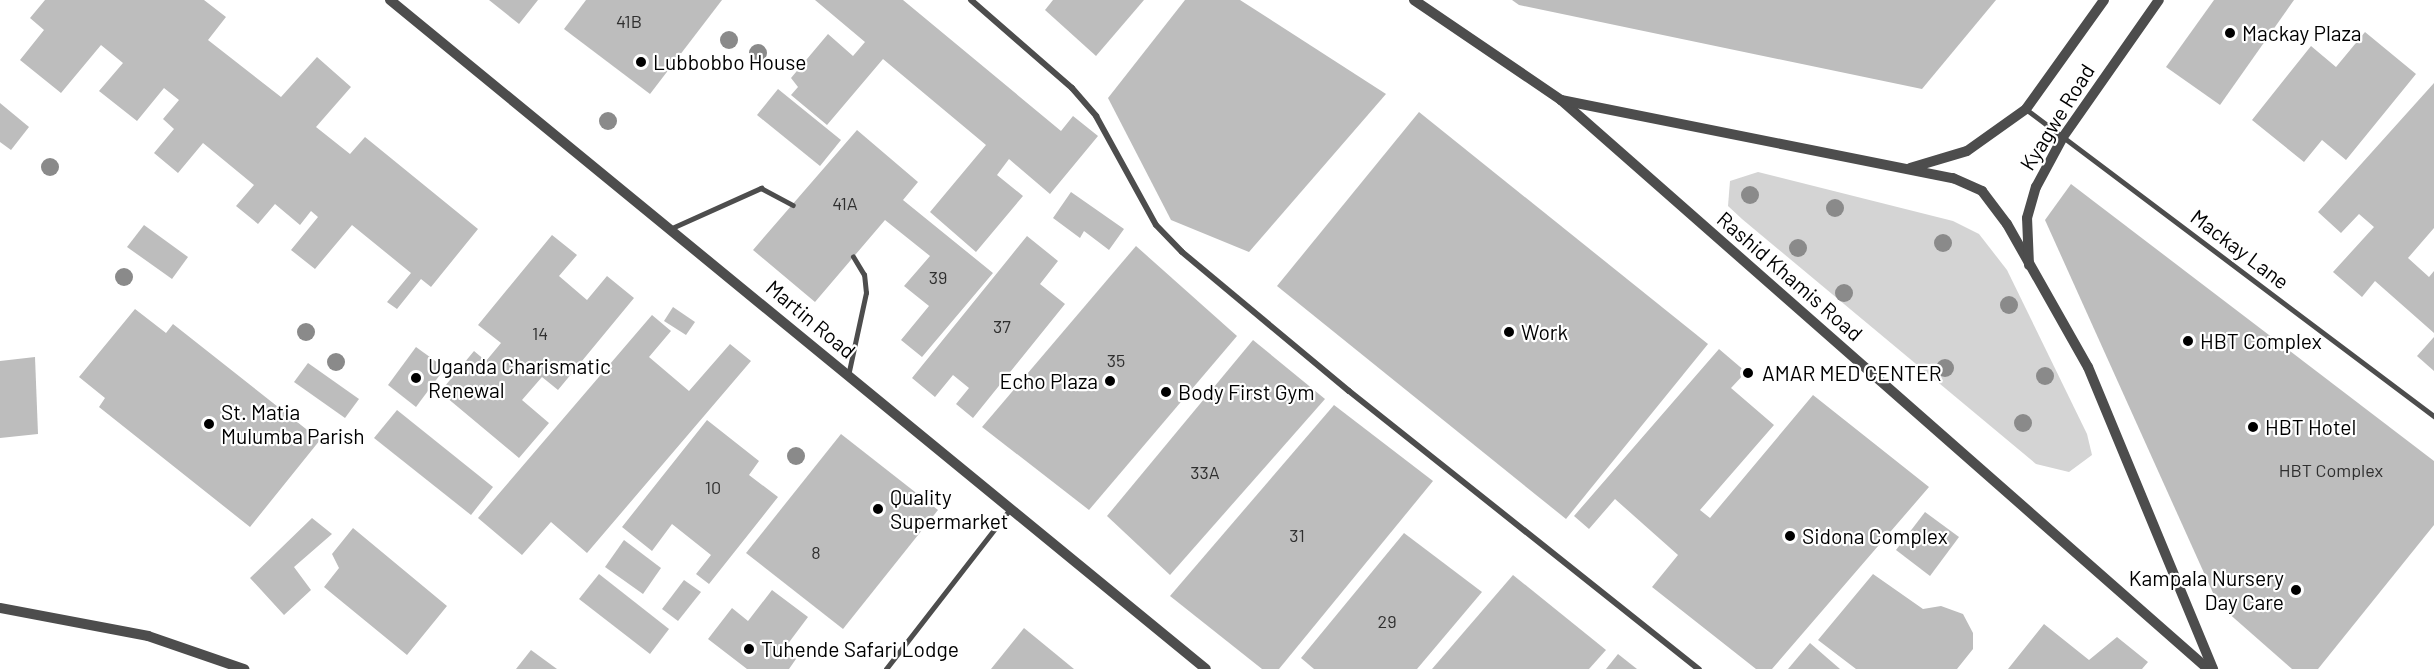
<!DOCTYPE html>
<html>
<head>
<meta charset="utf-8">
<style>
  body { margin:0 }
  #map { position:relative; width:2434px; height:669px; overflow:hidden; background:#fff; font-family:Barlow,sans-serif }
  div>[style] { position:absolute }
  .green>* { inset:0; background:#d4d4d4 }
  .building>* { inset:0; background:#bdbdbd }
  .service>* { height:4.5px; margin:-2.25px; padding:0 2.25px; transform-origin:2.25px; border-radius:2.25px; background:#4d4d4d }
  .minor>* { height:6px; margin:-3px; padding:0 3px; transform-origin:3px; border-radius:3px; background:#4d4d4d }
  .tertiary>* { height:10px; margin:-5px; padding:0 5px; transform-origin:5px; border-radius:5px; background:#4d4d4d }
  .trees>* { width:18px; height:18px; margin:-9px; border-radius:50%; background:#8a8a8a }
  .dots>* { width:16px; height:16px; translate:-50% -50%; box-sizing:border-box; border:3px solid #fff; border-radius:50% }
  span { translate:-50% -50%; white-space:nowrap; text-align:center; line-height:1.15; -webkit-text-stroke:4.5px #fff; paint-order:stroke }
  .number-label { font-size:18px; color:#2f2f2f }
  .number-label span { -webkit-text-stroke-width:0 }
  .poi-label { font-size:21px; color:#000 }
  .left { translate:0 -50%; text-align:left }
  .right { translate:-100% -50%; text-align:right }
  .street-label { font-size:21px; color:#000 }
</style>
</head>
<body>
<div id="map">
  <div class="green">
    <i style="clip-path:polygon(1758px 172px,1953px 221px,1979px 234px,2007px 270px,2087px 434px,2092px 455px,2069px 472px,2036px 464px,1742px 219px,1728px 206px,1730px 181px)"></i>
  </div>
  <div class="building">
    <i style="clip-path:polygon(45px 0,204px 0,226px 17px,208px 40px,281px 97px,317px 57px,351px 87px,316px 127px,350px 154px,365px 137px,478px 229px,431px 287px,421px 279px,397px 309px,387px 302px,411px 273px,352px 225px,315px 269px,291px 250px,318px 217px,311px 211px,300px 225px,275px 204px,258px 224px,236px 206px,254px 185px,203px 143px,178px 173px,154px 153px,174px 129px,163px 119px,179px 100px,164px 88px,137px 121px,99px 91px,123px 63px,101px 45px,61px 93px,20px 60px,44px 30px,30px 18px)"></i>
    <i style="clip-path:polygon(489px 0,538px 0,519px 24px)"></i>
    <i style="clip-path:polygon(586px 0,722px 0,650px 94px,564px 29px)"></i>
    <i style="clip-path:polygon(815px 0,903px 0,1061px 131px,1073px 116px,1098px 136px,1050px 194px,1009px 159px,997px 175px,1023px 196px,976px 252px,930px 212px,986px 145px,883px 59px,827px 125px,791px 95px,798px 87px,791px 78px,828px 34px,853px 56px,865px 42px)"></i>
    <i style="clip-path:polygon(1053px 0,1144px 0,1096px 56px,1045px 10px)"></i>
    <i style="clip-path:polygon(1185px 0,1240px 0,1386px 94px,1249px 252px,1171px 220px,1108px 98px)"></i>
    <i style="clip-path:polygon(1512px 0,1996px 0,1922px 89px,1519px 5px)"></i>
    <i style="clip-path:polygon(2214px 0,2294px 0,2220px 105px,2166px 67px)"></i>
    <i style="clip-path:polygon(2365px 32px,2416px 74px,2346px 160px,2322px 140px,2304px 162px,2252px 120px,2311px 46px,2336px 67px)"></i>
    <i style="clip-path:polygon(2434px 83px,2434px 228px,2408px 258px,2429px 277px,2434px 271px,2434px 333px,2375px 281px,2362px 297px,2333px 272px,2374px 227px,2359px 214px,2341px 233px,2318px 212px)"></i>
    <i style="clip-path:polygon(778px 89px,841px 140px,820px 166px,757px 115px)"></i>
    <i style="clip-path:polygon(0 103px,29px 127px,11px 150px,0 142px)"></i>
    <i style="clip-path:polygon(1419px 112px,1708px 344px,1566px 519px,1277px 286px)"></i>
    <i style="clip-path:polygon(857px 130px,918px 182px,903px 200px,993px 273px,922px 357px,901px 340px,929px 306px,904px 286px,930px 256px,885px 220px,815px 302px,753px 250px)"></i>
    <i style="clip-path:polygon(2071px 184px,2434px 461px,2434px 525px,2318px 669px,2292px 669px,2218px 604px,2045px 220px)"></i>
    <i style="clip-path:polygon(1071px 192px,1124px 229px,1109px 250px,1084px 231px,1080px 238px,1053px 218px)"></i>
    <i style="clip-path:polygon(144px 225px,188px 257px,172px 279px,127px 247px)"></i>
    <i style="clip-path:polygon(552px 235px,577px 255px,559px 276px,587px 300px,607px 276px,634px 298px,558px 390px,542px 377px,522px 400px,549px 423px,519px 458px,440px 392px,474px 351px,486px 361px,501px 343px,478px 325px)"></i>
    <i style="clip-path:polygon(1027px 236px,1058px 261px,1040px 284px,1065px 304px,973px 418px,956px 404px,969px 388px,953px 375px,935px 397px,912px 378px)"></i>
    <i style="clip-path:polygon(1136px 246px,1237px 336px,1089px 510px,982px 427px)"></i>
    <i style="clip-path:polygon(673px 307px,695px 322px,686px 335px,664px 321px)"></i>
    <i style="clip-path:polygon(135px 309px,166px 333px,173px 324px,320px 440px,250px 527px,99px 407px,105px 398px,79px 377px)"></i>
    <i style="clip-path:polygon(652px 315px,671px 331px,649px 357px,689px 391px,730px 344px,751px 361px,587px 553px,551px 522px,522px 555px,478px 518px)"></i>
    <i style="clip-path:polygon(2434px 337px,2434px 371px,2417px 356px)"></i>
    <i style="clip-path:polygon(1253px 340px,1325px 399px,1170px 575px,1107px 516px)"></i>
    <i style="clip-path:polygon(416px 347px,445px 368px,416px 407px,388px 385px)"></i>
    <i style="clip-path:polygon(1719px 349px,1746px 372px,1731px 388px,1774px 425px,1700px 510px,1710px 518px,1813px 395px,1929px 487px,1772px 669px,1756px 669px,1652px 587px,1678px 555px,1615px 499px,1589px 529px,1574px 516px)"></i>
    <i style="clip-path:polygon(35px 357px,38px 434px,0 438px,0 361px)"></i>
    <i style="clip-path:polygon(308px 363px,359px 399px,345px 418px,294px 382px)"></i>
    <i style="clip-path:polygon(1334px 405px,1433px 481px,1279px 669px,1262px 669px,1170px 596px)"></i>
    <i style="clip-path:polygon(397px 410px,493px 487px,471px 515px,374px 438px)"></i>
    <i style="clip-path:polygon(707px 420px,759px 461px,749px 475px,778px 497px,709px 584px,696px 574px,711px 555px,672px 524px,652px 551px,622px 527px)"></i>
    <i style="clip-path:polygon(841px 434px,938px 510px,843px 629px,746px 553px)"></i>
    <i style="clip-path:polygon(1925px 512px,1959px 537px,1930px 576px,1896px 550px)"></i>
    <i style="clip-path:polygon(312px 518px,332px 534px,294px 567px,311px 590px,284px 615px,250px 578px)"></i>
    <i style="clip-path:polygon(353px 528px,447px 606px,407px 655px,324px 587px,339px 568px,332px 554px)"></i>
    <i style="clip-path:polygon(1404px 533px,1482px 592px,1417px 669px,1314px 669px,1301px 658px)"></i>
    <i style="clip-path:polygon(624px 540px,661px 568px,643px 594px,605px 567px)"></i>
    <i style="clip-path:polygon(599px 574px,669px 629px,650px 654px,579px 599px)"></i>
    <i style="clip-path:polygon(1873px 574px,1923px 609px,1941px 606px,1963px 614px,1973px 633px,1973px 649px,1957px 669px,1856px 669px,1818px 640px)"></i>
    <i style="clip-path:polygon(1513px 575px,1606px 650px,1589px 669px,1432px 669px)"></i>
    <i style="clip-path:polygon(684px 580px,701px 592px,678px 621px,662px 609px)"></i>
    <i style="clip-path:polygon(772px 590px,808px 617px,784px 649px,796px 659px,789px 669px,747px 669px,708px 639px,732px 608px,748px 621px)"></i>
    <i style="clip-path:polygon(2044px 624px,2089px 660px,2117px 637px,2148px 662px,2142px 669px,2008px 669px)"></i>
    <i style="clip-path:polygon(1024px 628px,1074px 669px,991px 669px)"></i>
    <i style="clip-path:polygon(1810px 643px,1840px 669px,1788px 669px)"></i>
    <i style="clip-path:polygon(531px 650px,557px 669px,516px 669px)"></i>
    <i style="clip-path:polygon(1618px 654px,1637px 669px,1606px 669px)"></i>
  </div>
  <div class="service">
    <i style="left:2026px;top:109px;width:511px;rotate:36.96deg"></i>
    <i style="left:672px;top:228px;width:98px;rotate:-24.2deg"></i>
    <i style="left:761px;top:188px;width:36px;rotate:28deg"></i>
    <i style="left:848px;top:376px;width:85px;rotate:-77.8deg"></i>
    <i style="left:866px;top:293px;width:18px;rotate:-96deg"></i>
    <i style="left:864px;top:275px;width:21px;rotate:-121deg"></i>
    <i style="left:886px;top:669px;width:202px;rotate:-52.2deg"></i>
  </div>
  <div class="minor">
    <i style="left:971px;top:0;width:134px;rotate:41.1deg"></i>
    <i style="left:1072px;top:88px;width:37px;rotate:49deg"></i>
    <i style="left:1096px;top:116px;width:124px;rotate:61.2deg"></i>
    <i style="left:1156px;top:225px;width:37px;rotate:46deg"></i>
    <i style="left:1182px;top:252px;width:217px;rotate:39.8deg"></i>
    <i style="left:1349px;top:391px;width:447px;rotate:38.5deg"></i>
  </div>
  <div class="tertiary">
    <i style="left:390px;top:0;width:1055px;rotate:39.35deg"></i>
    <i style="left:1414px;top:0;width:178px;rotate:34.2deg"></i>
    <i style="left:1561px;top:100px;width:862px;rotate:41.33deg"></i>
    <i style="left:1561px;top:100px;width:400px;rotate:11.3deg"></i>
    <i style="left:1953px;top:178px;width:32px;rotate:24deg"></i>
    <i style="left:1982px;top:191px;width:41px;rotate:52.9deg"></i>
    <i style="left:2007px;top:224px;width:164px;rotate:60.5deg"></i>
    <i style="left:2088px;top:367px;width:327px;rotate:67.5deg"></i>
    <i style="left:1910px;top:168px;width:59px;rotate:-16.6deg"></i>
    <i style="left:1967px;top:151px;width:72px;rotate:-35.4deg"></i>
    <i style="left:2026px;top:109px;width:134px;rotate:-54.4deg"></i>
    <i style="left:2029px;top:265px;width:47px;rotate:-92.4deg"></i>
    <i style="left:2027px;top:218px;width:32px;rotate:-74deg"></i>
    <i style="left:2036px;top:187px;width:57px;rotate:-61.6deg"></i>
    <i style="left:2063px;top:137px;width:167px;rotate:-55deg"></i>
    <i style="left:0;top:608px;width:151px;rotate:10.7deg"></i>
    <i style="left:148px;top:636px;width:102px;rotate:19deg"></i>
  </div>
  <div class="trees">
    <i style="left:729px;top:40px"></i>
    <i style="left:758px;top:53px"></i>
    <i style="left:608px;top:121px"></i>
    <i style="left:50px;top:167px"></i>
    <i style="left:1750px;top:195px"></i>
    <i style="left:1835px;top:208px"></i>
    <i style="left:1943px;top:243px"></i>
    <i style="left:1798px;top:248px"></i>
    <i style="left:124px;top:277px"></i>
    <i style="left:1844px;top:293px"></i>
    <i style="left:2009px;top:305px"></i>
    <i style="left:306px;top:332px"></i>
    <i style="left:336px;top:362px"></i>
    <i style="left:1945px;top:368px"></i>
    <i style="left:2045px;top:376px"></i>
    <i style="left:2023px;top:423px"></i>
    <i style="left:796px;top:456px"></i>
  </div>
  <div class="dots">
    <i style="left:2230px;top:33px;background:#000"></i>
    <i style="left:641px;top:62px;background:#000"></i>
    <i style="left:1509px;top:332px;background:#000"></i>
    <i style="left:2188px;top:341px;background:#000"></i>
    <i style="left:1748px;top:373px;background:#000"></i>
    <i style="left:416px;top:378px;background:#000"></i>
    <i style="left:1110px;top:381px;background:#000"></i>
    <i style="left:1166px;top:392px;background:#000"></i>
    <i style="left:209px;top:424px;background:#000"></i>
    <i style="left:2253px;top:427px;background:#000"></i>
    <i style="left:878px;top:509px;background:#000"></i>
    <i style="left:1790px;top:536px;background:#000"></i>
    <i style="left:2296px;top:590px;background:#000"></i>
    <i style="left:749px;top:649px;background:#000"></i>
  </div>
  <div class="number-label">
    <span style="left:629px;top:21px">41B</span>
    <span style="left:845px;top:203px">41A</span>
    <span style="left:938px;top:277px">39</span>
    <span style="left:1002px;top:326px">37</span>
    <span style="left:540px;top:333px">14</span>
    <span style="left:1116px;top:360px">35</span>
    <span style="left:2331px;top:470px">HBT Complex</span>
    <span style="left:1205px;top:472px">33A</span>
    <span style="left:713px;top:487px">10</span>
    <span style="left:1297px;top:535px">31</span>
    <span style="left:816px;top:552px">8</span>
    <span style="left:1387px;top:621px">29</span>
  </div>
  <div class="poi-label">
    <span class="left" style="left:2242px;top:33px">Mackay Plaza</span>
    <span class="left" style="left:653px;top:62px">Lubbobbo House</span>
    <span class="left" style="left:1521px;top:332px">Work</span>
    <span class="left" style="left:2200px;top:341px">HBT Complex</span>
    <span class="left" style="left:428px;top:378px">Uganda Charismatic<br>Renewal</span>
    <span class="left" style="left:1762px;top:373px">AMAR MED CENTER</span>
    <span class="right" style="left:1098px;top:381px">Echo Plaza</span>
    <span class="left" style="left:1178px;top:392px">Body First Gym</span>
    <span class="left" style="left:221px;top:424px">St. Matia<br>Mulumba Parish</span>
    <span class="left" style="left:2265px;top:427px">HBT Hotel</span>
    <span class="left" style="left:890px;top:509px">Quality<br>Supermarket</span>
    <span class="left" style="left:1802px;top:536px">Sidona Complex</span>
    <span class="right" style="left:2284px;top:590px">Kampala Nursery<br>Day Care</span>
    <span class="left" style="left:761px;top:649px">Tuhende Safari Lodge</span>
  </div>
  <div class="street-label">
    <span style="left:2057px;top:117px;rotate:-58deg">Kyagwe Road</span>
    <span style="left:2240px;top:249px;rotate:37deg">Mackay Lane</span>
    <span style="left:1790px;top:276px;rotate:41deg">Rashid Khamis Road</span>
    <span style="left:811px;top:319px;rotate:40deg">Martin Road</span>
  </div>
</div>
</body>
</html>
